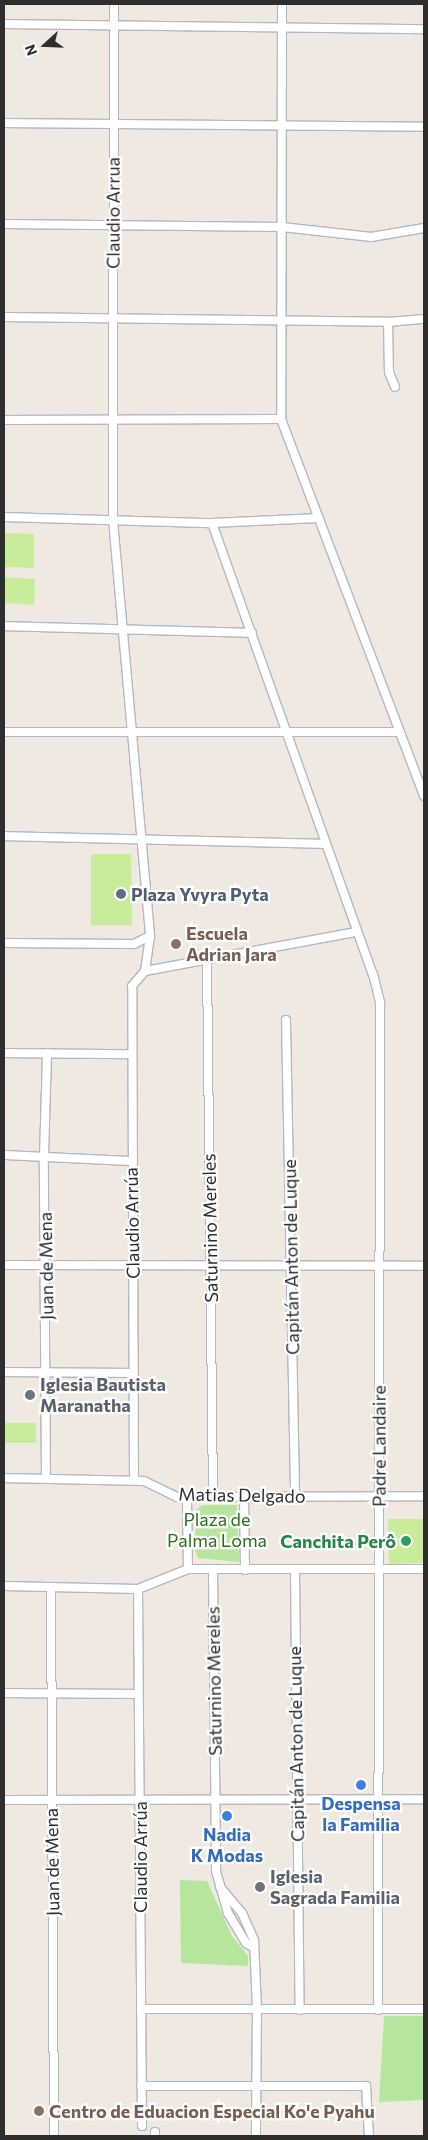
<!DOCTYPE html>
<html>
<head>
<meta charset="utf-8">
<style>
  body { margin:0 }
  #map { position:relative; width:428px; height:2140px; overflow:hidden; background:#efe9e1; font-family:Commissioner,sans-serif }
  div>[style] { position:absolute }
  .green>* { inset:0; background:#b6e59e }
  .pitch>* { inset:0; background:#c9ec9a }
  .roads { filter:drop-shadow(1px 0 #b4b7c1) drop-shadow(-1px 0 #b4b7c1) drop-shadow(0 1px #b4b7c1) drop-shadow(0 -1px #b4b7c1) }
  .street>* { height:8px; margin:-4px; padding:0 4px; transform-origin:4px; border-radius:4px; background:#fff }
  .dots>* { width:14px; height:14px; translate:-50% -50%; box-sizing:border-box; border:2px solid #fff; border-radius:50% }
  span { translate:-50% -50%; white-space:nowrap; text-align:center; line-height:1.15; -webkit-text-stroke:4.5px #fff; paint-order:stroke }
  .street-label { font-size:18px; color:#2e2e2e }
  .service-label { font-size:18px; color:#4e5e75; font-weight:700 }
  .left { translate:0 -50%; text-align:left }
  .education-label { font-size:18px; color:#785e54; font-weight:700 }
  .worship-label { font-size:18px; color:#5b616d; font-weight:700 }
  .park-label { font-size:18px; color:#2c6e1b }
  .leisure-label { font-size:18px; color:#27864d; font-weight:700 }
  .right { translate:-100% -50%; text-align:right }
  .shop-label { font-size:18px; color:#366cbe; font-weight:700 }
  .frame { position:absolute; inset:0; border:5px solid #2e2e2e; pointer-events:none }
  .north { position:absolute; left:20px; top:20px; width:50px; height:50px; -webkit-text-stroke:4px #fff; paint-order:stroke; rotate:250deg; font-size:14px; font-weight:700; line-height:20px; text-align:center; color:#2e2e2e }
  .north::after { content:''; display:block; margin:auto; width:18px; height:22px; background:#2e2e2e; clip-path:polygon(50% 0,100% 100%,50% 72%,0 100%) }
</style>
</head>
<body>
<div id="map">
  <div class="green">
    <i style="clip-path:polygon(203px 1505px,237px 1505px,239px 1562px,198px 1558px,195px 1550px,196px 1510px)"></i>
    <i style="clip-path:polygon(180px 1880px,207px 1881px,232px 1936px,248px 1956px,248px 1966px,181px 1963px)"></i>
    <i style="clip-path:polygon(384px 2016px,424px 2016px,424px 2100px,379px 2102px)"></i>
  </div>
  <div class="pitch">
    <i style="clip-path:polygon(4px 533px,34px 534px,34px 568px,4px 567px)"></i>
    <i style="clip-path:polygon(4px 577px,35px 579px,34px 605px,4px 603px)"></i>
    <i style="clip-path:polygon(91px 854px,131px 854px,132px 925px,91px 925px)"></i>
    <i style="clip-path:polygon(4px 1423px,36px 1423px,36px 1443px,4px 1443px)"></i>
    <i style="clip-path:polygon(388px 1519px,424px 1519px,424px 1563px,389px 1564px)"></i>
  </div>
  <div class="roads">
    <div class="street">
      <i style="left:114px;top:4px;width:516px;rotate:90.11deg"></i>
      <i style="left:113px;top:520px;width:418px;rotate:84.9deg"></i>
      <i style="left:150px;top:936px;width:35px;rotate:98deg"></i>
      <i style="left:282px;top:4px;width:415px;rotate:90.1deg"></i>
      <i style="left:281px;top:419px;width:403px;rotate:69.2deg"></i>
      <i style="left:4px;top:24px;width:420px;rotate:0.7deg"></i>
      <i style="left:4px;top:123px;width:420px;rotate:0.5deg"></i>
      <i style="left:4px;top:224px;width:278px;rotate:0.6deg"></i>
      <i style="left:282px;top:227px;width:90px;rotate:6.4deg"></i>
      <i style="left:371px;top:237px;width:54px;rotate:-9.6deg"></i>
      <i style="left:4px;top:317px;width:384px;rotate:0.7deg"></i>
      <i style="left:388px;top:322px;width:36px;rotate:-5deg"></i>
      <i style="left:388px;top:322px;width:50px;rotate:88.9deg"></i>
      <i style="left:389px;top:372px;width:16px;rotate:68deg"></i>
      <i style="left:4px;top:420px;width:277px;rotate:-0.2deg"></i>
      <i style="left:4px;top:517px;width:208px;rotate:1.7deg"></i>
      <i style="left:212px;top:523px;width:107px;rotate:-2.7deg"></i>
      <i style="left:212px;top:523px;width:479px;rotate:70.4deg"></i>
      <i style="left:373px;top:974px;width:30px;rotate:76deg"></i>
      <i style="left:380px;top:1003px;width:1007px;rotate:90.11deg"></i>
      <i style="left:4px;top:626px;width:248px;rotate:1.6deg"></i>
      <i style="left:4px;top:732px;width:396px"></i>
      <i style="left:4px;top:836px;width:321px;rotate:1.4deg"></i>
      <i style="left:4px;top:943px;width:130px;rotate:0.4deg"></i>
      <i style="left:134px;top:944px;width:18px;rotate:-27deg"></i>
      <i style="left:207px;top:960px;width:537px;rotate:89.36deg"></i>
      <i style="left:286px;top:1020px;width:475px;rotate:88.9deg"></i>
      <i style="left:4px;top:1053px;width:127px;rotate:0.5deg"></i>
      <i style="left:4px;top:1155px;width:127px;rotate:2.7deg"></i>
      <i style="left:4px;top:1265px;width:420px;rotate:0.1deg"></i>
      <i style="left:4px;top:1372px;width:129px;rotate:0.4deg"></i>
      <i style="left:4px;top:1478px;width:140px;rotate:1.2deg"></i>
      <i style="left:144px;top:1481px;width:37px;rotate:26deg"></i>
      <i style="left:177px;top:1497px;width:247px;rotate:-0.2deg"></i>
      <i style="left:46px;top:1478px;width:322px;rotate:-90.4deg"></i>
      <i style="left:44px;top:1156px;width:103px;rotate:-88.3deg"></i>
      <i style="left:134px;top:1480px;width:494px;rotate:-90.2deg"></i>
      <i style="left:132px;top:986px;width:20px;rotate:-49deg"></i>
      <i style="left:145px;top:971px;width:215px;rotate:-10.5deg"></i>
      <i style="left:244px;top:1497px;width:73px;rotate:89.2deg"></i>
      <i style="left:187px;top:1498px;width:71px;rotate:89.2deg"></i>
      <i style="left:295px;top:1569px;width:441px;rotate:89.4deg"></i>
      <i style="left:213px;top:1570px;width:301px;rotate:89.4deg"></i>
      <i style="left:216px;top:1871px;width:44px;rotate:74.1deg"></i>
      <i style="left:228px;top:1913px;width:35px;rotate:59deg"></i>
      <i style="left:246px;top:1943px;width:8px;rotate:30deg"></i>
      <i style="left:4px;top:1586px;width:134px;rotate:1.3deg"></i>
      <i style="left:138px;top:1589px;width:54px;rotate:-21.8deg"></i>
      <i style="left:188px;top:1569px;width:236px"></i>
      <i style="left:51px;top:1587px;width:549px;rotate:89.69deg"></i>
      <i style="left:138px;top:1589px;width:537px;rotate:89.57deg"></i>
      <i style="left:4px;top:1693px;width:133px;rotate:0.4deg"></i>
      <i style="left:4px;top:1800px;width:420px;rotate:-0.1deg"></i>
      <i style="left:220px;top:1887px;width:34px;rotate:50deg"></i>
      <i style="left:242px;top:1913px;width:30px;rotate:66deg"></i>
      <i style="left:254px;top:1940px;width:69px;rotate:87.5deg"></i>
      <i style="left:257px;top:2009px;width:127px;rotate:90.5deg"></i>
      <i style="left:141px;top:2009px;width:283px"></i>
      <i style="left:141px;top:2086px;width:225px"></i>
      <i style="left:366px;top:2086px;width:50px;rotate:86.6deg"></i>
      <i style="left:155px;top:2132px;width:4px;rotate:90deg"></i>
    </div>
  </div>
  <div class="dots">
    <i style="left:121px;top:894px;background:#5c6f8a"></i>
    <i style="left:176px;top:944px;background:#8d6e63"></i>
    <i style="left:30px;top:1395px;background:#6b7280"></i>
    <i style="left:406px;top:1541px;background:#2e9e5b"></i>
    <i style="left:361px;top:1785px;background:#3f7fe0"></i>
    <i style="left:227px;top:1816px;background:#3f7fe0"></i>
    <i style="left:260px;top:1887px;background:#6b7280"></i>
    <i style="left:39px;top:2111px;background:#8d6e63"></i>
  </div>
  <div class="street-label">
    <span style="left:113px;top:213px;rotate:-90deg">Claudio Arrua</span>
    <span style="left:132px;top:1223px;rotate:-91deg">Claudio Arrúa</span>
    <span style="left:210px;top:1228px;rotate:-91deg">Saturnino Mereles</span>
    <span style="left:291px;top:1257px;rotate:-91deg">Capitán Anton de Luque</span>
    <span style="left:46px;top:1266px;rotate:-91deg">Juan de Mena</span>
    <span style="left:379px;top:1446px;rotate:-90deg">Padre Landaire</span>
    <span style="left:242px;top:1495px;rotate:1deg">Matias Delgado</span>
    <span style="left:214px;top:1681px;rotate:-91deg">Saturnino Mereles</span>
    <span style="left:296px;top:1744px;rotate:-91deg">Capitán Anton de Luque</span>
    <span style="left:140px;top:1857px;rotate:-90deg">Claudio Arrúa</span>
    <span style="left:52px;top:1862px;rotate:-91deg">Juan de Mena</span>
  </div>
  <div class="service-label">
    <span class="left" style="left:131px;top:894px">Plaza Yvyra Pyta</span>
  </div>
  <div class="education-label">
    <span class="left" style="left:186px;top:944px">Escuela<br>Adrian Jara</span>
    <span class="left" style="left:49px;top:2111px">Centro de Eduacion Especial Ko'e Pyahu</span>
  </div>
  <div class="worship-label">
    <span class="left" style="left:40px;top:1395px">Iglesia Bautista<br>Maranatha</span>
    <span class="left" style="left:270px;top:1887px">Iglesia<br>Sagrada Familia</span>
  </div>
  <div class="park-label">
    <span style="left:217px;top:1530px">Plaza de<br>Palma Loma</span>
  </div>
  <div class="leisure-label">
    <span class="right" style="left:396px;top:1541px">Canchita Perô</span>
  </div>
  <div class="shop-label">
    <span style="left:361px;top:1814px">Despensa<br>la Familia</span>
    <span style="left:227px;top:1845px">Nadia<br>K Modas</span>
  </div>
  <div class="frame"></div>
  <div class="north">N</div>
</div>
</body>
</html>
